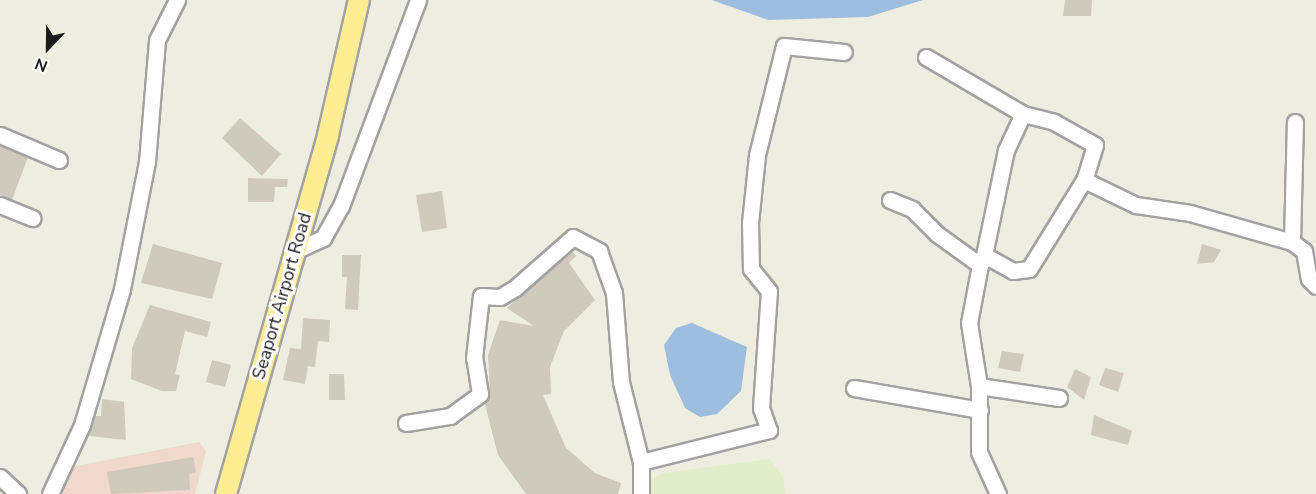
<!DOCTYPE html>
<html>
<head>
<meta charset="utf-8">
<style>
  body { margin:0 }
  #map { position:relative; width:1316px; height:494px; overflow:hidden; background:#edede0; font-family:"Nunito Sans",sans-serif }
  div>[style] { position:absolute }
  .commercial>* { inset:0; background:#f0d8cd }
  .farmland>* { inset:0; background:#e1eec9 }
  .water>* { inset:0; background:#9dbede }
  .building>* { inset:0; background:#d0cabd }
  .roads { filter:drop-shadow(2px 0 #a2a2a2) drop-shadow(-2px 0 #a2a2a2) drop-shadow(0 2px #a2a2a2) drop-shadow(0 -2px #a2a2a2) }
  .minor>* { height:15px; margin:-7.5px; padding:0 7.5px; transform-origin:7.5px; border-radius:7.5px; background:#fff }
  .major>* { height:20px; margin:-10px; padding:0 10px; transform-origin:10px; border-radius:10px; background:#ffed93 }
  span { translate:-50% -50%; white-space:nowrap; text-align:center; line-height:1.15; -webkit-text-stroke:6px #fff; paint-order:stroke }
  .street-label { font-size:18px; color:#1b1b1b }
  .north { position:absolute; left:18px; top:18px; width:60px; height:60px; -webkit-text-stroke:4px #fff; paint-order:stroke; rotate:202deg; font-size:16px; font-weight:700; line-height:24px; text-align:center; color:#1b1b1b }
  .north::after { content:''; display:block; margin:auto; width:21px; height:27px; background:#1b1b1b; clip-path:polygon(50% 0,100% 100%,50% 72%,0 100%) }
</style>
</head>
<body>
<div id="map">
  <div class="commercial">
    <i style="clip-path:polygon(199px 442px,206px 451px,195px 494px,60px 494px,71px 467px)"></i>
  </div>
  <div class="farmland">
    <i style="clip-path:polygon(770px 459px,783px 477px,785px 494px,647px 494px,646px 482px,664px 473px)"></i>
  </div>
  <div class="water">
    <i style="clip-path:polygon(712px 0,923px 0,868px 17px,768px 20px)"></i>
    <i style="clip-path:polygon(692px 323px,747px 347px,741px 391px,717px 414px,700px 417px,685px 408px,670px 375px,664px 345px,676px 328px)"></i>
  </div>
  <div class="building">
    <i style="clip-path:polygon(1065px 0,1092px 0,1091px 16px,1063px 16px)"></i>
    <i style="clip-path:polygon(240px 118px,281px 154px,262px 176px,222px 138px)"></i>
    <i style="clip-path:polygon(0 146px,28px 157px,12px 200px,0 195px)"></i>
    <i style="clip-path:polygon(248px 178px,288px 179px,287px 187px,275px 187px,274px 202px,248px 202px)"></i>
    <i style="clip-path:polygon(442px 191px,447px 228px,422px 232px,416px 195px)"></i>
    <i style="clip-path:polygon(153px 244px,222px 263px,212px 299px,141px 283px)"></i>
    <i style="clip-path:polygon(1202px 244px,1221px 250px,1214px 262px,1197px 264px)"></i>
    <i style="clip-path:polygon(572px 251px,576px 256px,569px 263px,595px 300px,564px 331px,550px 367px,551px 394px,543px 395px,566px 448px,595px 473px,621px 483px,618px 494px,526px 494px,498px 455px,485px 404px,490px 393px,488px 355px,500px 320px,534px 326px,507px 308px)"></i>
    <i style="clip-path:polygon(342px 255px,361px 255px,358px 310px,345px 309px,347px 277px,342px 277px)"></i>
    <i style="clip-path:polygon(150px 305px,211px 322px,207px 337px,185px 331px,175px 374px,180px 375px,176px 391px,162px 391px,131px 379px,132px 348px)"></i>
    <i style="clip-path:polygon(303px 318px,330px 320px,329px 342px,318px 341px,315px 367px,308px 366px,305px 384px,283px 380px,290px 348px,301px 349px)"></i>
    <i style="clip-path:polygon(1002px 351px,1024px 354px,1020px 372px,998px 368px)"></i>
    <i style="clip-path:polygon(212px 360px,231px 365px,225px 387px,206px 382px)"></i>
    <i style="clip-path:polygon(1105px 368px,1124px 373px,1118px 392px,1099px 385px)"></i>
    <i style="clip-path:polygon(1075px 369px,1091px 377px,1084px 400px,1067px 387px)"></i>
    <i style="clip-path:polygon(329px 374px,344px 374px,345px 400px,329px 400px)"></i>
    <i style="clip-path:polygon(102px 399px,124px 402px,126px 440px,89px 436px,95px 416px,101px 416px)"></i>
    <i style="clip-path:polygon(1094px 415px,1132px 431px,1128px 445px,1091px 435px)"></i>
    <i style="clip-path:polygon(193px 457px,196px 472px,189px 474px,190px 490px,111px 494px,107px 472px)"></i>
  </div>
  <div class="roads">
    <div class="minor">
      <i style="left:926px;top:57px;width:113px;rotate:30.4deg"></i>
      <i style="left:1023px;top:114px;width:32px;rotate:14deg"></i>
      <i style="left:1054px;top:122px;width:47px;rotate:29.3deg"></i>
      <i style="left:1095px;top:145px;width:37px;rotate:107deg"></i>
      <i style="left:0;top:135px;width:64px;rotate:23deg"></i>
      <i style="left:890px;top:200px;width:24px;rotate:22deg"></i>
      <i style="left:912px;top:209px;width:35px;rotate:45deg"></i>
      <i style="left:937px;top:234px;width:53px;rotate:35.8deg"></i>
      <i style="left:0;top:205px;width:35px;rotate:22deg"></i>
      <i style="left:1292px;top:242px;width:120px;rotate:-88.6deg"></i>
      <i style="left:295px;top:251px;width:31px;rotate:-25deg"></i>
      <i style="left:323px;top:238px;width:37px;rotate:-61deg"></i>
      <i style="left:341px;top:206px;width:220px;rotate:-69.5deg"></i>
      <i style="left:983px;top:260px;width:112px;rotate:-78.2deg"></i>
      <i style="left:1006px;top:150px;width:40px;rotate:-65deg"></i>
      <i style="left:979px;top:386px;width:81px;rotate:8.5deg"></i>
      <i style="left:854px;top:388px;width:128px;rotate:9.9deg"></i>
      <i style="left:406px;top:423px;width:45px;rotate:-9deg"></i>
      <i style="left:450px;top:416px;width:37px;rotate:-36deg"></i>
      <i style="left:480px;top:394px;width:36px;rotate:-99deg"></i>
      <i style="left:474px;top:358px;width:62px;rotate:-83.6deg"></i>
      <i style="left:481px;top:296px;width:19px;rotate:3deg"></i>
      <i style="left:500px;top:297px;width:17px;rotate:-31deg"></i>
      <i style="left:515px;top:288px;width:77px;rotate:-41.3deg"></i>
      <i style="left:573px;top:237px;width:30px;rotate:28deg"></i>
      <i style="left:599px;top:251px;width:45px;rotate:70.3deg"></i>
      <i style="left:614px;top:293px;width:89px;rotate:85.5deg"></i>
      <i style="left:621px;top:382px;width:82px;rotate:76deg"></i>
      <i style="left:641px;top:462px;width:32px;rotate:90deg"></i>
      <i style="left:641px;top:462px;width:132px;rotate:-14deg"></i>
      <i style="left:769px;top:430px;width:23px;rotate:-110deg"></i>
      <i style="left:761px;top:408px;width:117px;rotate:-86.1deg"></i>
      <i style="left:769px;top:291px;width:28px;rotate:-129deg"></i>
      <i style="left:751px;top:269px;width:46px;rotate:-91.2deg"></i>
      <i style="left:750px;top:223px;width:68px;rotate:-84.1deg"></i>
      <i style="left:757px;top:155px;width:112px;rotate:-76.1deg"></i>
      <i style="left:784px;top:46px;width:60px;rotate:5.7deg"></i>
      <i style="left:0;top:477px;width:25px;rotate:43deg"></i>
      <i style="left:50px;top:494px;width:76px;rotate:-65.1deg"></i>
      <i style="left:82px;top:425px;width:142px;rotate:-73.6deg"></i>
      <i style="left:122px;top:289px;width:129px;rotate:-78.9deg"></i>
      <i style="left:147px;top:162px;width:122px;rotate:-85.3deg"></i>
      <i style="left:157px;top:40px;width:45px;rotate:-63.4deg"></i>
      <i style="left:998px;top:494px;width:46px;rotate:-114.3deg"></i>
      <i style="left:979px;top:452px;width:66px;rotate:-90deg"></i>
      <i style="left:979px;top:386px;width:64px;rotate:-99deg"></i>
      <i style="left:969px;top:323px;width:59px;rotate:-79.3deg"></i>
      <i style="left:980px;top:265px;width:11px;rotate:-56deg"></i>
      <i style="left:986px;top:256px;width:31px;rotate:29deg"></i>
      <i style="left:1013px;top:271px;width:16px;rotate:-7deg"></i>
      <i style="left:1029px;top:269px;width:105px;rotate:-58.3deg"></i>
      <i style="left:1084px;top:180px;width:58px;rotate:25.7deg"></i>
      <i style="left:1136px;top:205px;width:55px;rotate:8.4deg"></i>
      <i style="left:1190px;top:213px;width:106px;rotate:15.9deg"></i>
      <i style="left:1292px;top:242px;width:15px;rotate:37deg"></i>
      <i style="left:1304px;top:251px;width:28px;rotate:80deg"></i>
      <i style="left:1309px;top:279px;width:10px;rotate:45deg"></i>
    </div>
    <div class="major">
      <i style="left:226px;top:494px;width:373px;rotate:-74.1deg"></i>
      <i style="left:328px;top:135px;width:139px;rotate:-77.1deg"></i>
    </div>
  </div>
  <div class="street-label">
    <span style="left:282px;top:296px;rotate:-74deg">Seaport Airport Road</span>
  </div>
  <div class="north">N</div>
</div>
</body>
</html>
